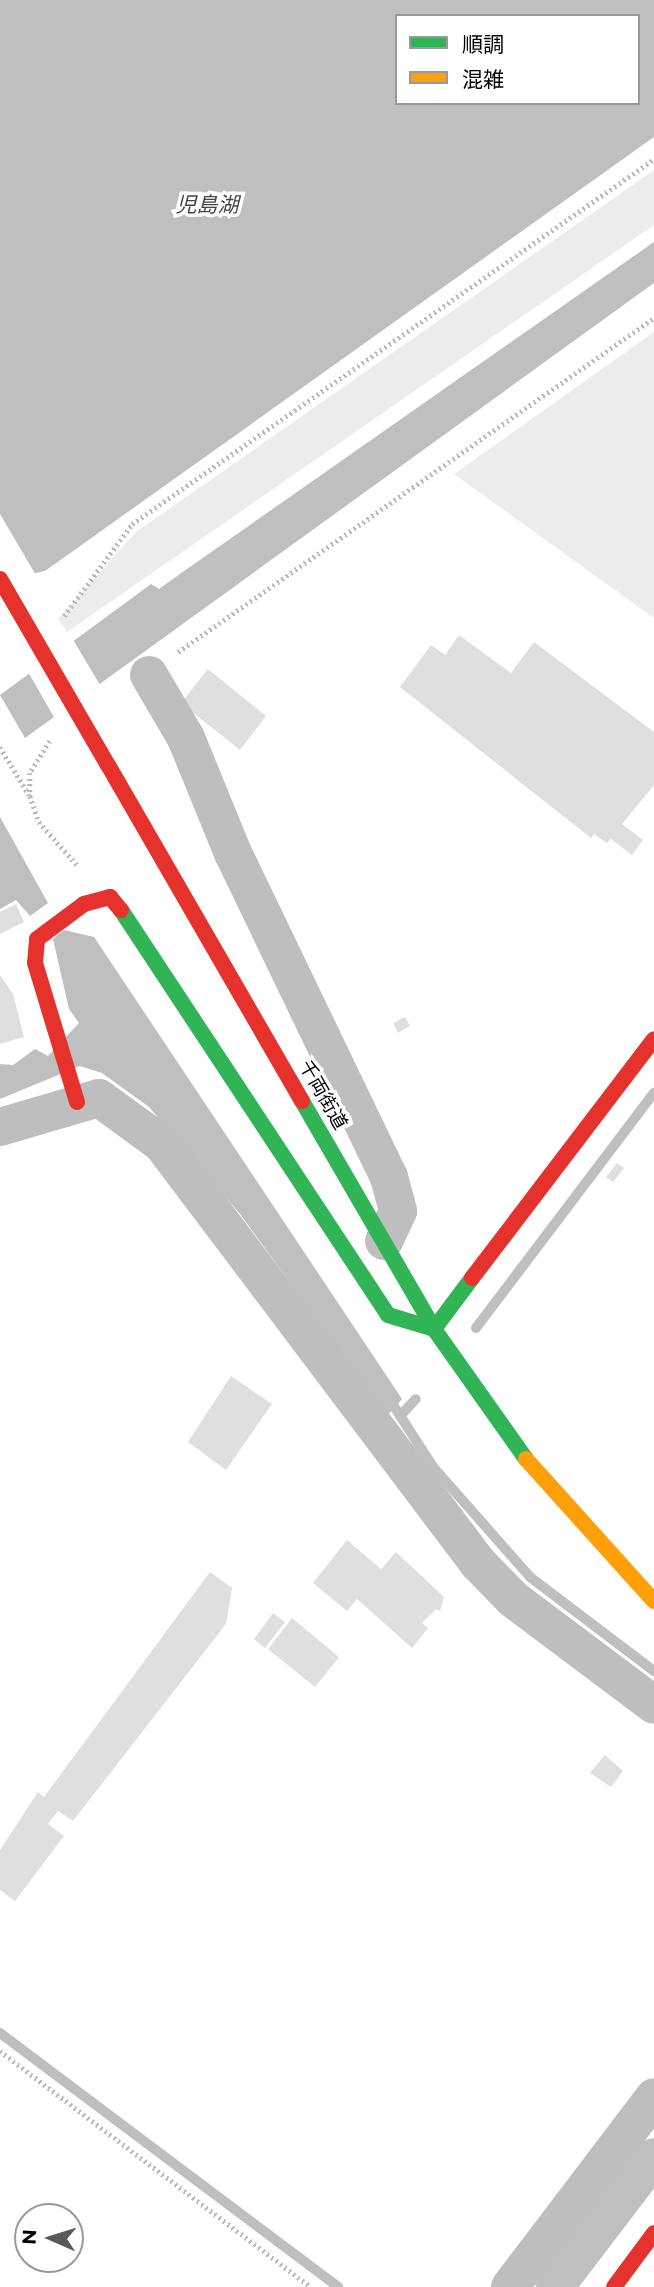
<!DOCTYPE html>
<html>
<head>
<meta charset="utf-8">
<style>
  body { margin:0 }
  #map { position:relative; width:654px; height:2287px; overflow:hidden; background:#fff; font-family:Montserrat,"Noto Sans JP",sans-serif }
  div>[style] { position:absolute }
  .green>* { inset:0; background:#ececec }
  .water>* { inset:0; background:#bfbfbf }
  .pier>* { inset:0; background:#fff }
  .stream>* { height:10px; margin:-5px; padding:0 5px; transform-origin:5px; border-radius:5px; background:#bfbfbf }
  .canal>* { height:38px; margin:-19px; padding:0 19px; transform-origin:19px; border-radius:19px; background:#bfbfbf }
  .building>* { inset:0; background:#dfdfdf }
  .path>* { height:4.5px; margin-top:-2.25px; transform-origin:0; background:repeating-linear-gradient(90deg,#b9b9b9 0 2px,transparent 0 5.5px) }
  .street>* { height:38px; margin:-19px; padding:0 19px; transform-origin:19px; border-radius:19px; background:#bebebe }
  .fast>* { height:16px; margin:-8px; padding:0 8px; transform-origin:8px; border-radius:8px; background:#30b455 }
  .slow>* { height:16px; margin:-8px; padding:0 8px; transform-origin:8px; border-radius:8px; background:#ff9f0a }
  .jam>* { height:16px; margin:-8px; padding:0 8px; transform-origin:8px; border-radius:8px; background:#e5322d }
  .jam-bridge>* { height:16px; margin:-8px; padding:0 8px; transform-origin:8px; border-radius:8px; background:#e5322d }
  span { translate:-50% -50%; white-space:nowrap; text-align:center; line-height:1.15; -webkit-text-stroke:7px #fff; paint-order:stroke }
  .street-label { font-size:19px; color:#000 }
  .water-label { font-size:21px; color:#444; font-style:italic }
  .legend { position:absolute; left:395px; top:14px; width:245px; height:91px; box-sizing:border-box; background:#fff; border:2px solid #999; margin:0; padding:9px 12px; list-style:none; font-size:21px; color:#000 }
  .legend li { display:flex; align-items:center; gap:14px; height:35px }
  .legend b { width:35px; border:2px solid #999 }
  .north { position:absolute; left:14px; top:2203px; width:70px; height:70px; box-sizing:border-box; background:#fff; border:2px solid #999; border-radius:50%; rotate:273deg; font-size:19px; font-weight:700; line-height:28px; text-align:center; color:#000 }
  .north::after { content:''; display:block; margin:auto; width:24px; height:32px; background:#595959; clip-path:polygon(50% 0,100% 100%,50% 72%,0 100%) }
</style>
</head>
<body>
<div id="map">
  <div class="green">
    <i style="clip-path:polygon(654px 170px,654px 225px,67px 632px,58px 619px,136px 532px)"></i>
    <i style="clip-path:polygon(654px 332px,654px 618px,454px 474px)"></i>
  </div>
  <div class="water">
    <i style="clip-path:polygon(evenodd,0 0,654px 0,654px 137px,45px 571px,0 581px,0 0,397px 16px,638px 16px,638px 103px,397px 103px,397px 16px)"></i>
    <i style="clip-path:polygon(654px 242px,654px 283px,25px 738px,0 695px,151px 584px,159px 589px,177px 576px)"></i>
    <i style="clip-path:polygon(0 817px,48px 903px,30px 916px,16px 900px,0 909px)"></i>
    <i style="clip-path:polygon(64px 930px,94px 937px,402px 1399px,387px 1416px,240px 1214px,149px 1107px,102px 1073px,80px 1066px,0 1099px,0 1064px,13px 1065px,35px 1049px,48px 1056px,79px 1023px,69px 1009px,53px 939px)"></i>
  </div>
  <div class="pier">
    <i style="clip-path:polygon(0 514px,37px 577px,0 585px)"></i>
    <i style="clip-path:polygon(72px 638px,100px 685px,55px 719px,27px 670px)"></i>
  </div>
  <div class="stream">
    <i style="left:476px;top:1328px;width:295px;rotate:-52.9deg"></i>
    <i style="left:388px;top:1397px;width:85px;rotate:57.1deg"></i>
    <i style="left:434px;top:1468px;width:145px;rotate:48.6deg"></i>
    <i style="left:530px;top:1577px;width:156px;rotate:37.2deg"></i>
    <i style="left:400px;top:1416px;width:23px;rotate:-47deg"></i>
    <i style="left:0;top:2033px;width:423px;rotate:36.9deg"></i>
  </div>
  <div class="canal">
    <i style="left:555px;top:2287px;width:163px;rotate:-52.7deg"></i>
  </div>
  <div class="building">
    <i style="clip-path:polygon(459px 635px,511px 673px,534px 642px,654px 732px,654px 785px,622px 824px,643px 840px,632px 855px,611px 839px,607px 843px,594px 834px,591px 838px,400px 687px,431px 645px,445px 655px)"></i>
    <i style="clip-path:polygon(208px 669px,266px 716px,240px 750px,181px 703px)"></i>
    <i style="clip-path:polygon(16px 904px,24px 922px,0 934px,0 912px)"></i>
    <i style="clip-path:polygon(0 975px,13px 994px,24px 1037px,0 1044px)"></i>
    <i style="clip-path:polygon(405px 1017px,410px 1026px,398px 1033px,393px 1023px)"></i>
    <i style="clip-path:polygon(617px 1163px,624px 1168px,613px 1182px,606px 1177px)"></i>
    <i style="clip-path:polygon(231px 1376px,272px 1404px,226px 1470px,188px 1442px)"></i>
    <i style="clip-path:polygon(347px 1540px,381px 1569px,396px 1552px,444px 1597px,440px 1611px,436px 1609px,422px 1623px,428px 1628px,412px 1648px,357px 1599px,347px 1611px,313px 1583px)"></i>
    <i style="clip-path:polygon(210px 1572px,232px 1588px,226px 1624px,73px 1821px,58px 1811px,48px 1824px,64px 1836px,15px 1901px,0 1890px,0 1850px,38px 1792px,44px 1797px)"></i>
    <i style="clip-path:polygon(273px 1613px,285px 1622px,265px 1648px,254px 1639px)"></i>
    <i style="clip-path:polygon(292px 1618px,339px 1657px,315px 1687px,268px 1649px)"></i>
    <i style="clip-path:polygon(605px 1755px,623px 1771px,611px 1787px,590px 1773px)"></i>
  </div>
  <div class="path">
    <i style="left:64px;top:616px;width:114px;rotate:-53.5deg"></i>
    <i style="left:132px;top:524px;width:637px;rotate:-34.96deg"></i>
    <i style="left:178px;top:652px;width:581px;rotate:-35.06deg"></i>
    <i style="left:50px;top:741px;width:38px;rotate:122deg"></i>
    <i style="left:30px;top:773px;width:23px;rotate:90deg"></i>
    <i style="left:30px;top:796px;width:28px;rotate:71deg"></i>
    <i style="left:39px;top:822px;width:60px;rotate:48.4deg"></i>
    <i style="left:0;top:747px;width:56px;rotate:58.9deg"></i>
    <i style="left:0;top:2051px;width:390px;rotate:37.2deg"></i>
  </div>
  <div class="street">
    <i style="left:149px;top:675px;width:73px;rotate:59.6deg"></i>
    <i style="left:186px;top:738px;width:124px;rotate:67.8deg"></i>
    <i style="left:233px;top:853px;width:360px;rotate:64.3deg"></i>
    <i style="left:389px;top:1177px;width:35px;rotate:75deg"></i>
    <i style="left:398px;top:1211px;width:33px;rotate:115deg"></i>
    <i style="left:0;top:1127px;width:103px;rotate:-16.3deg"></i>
    <i style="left:99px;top:1098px;width:78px;rotate:36.1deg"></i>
    <i style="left:162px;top:1144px;width:525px;rotate:52.98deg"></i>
    <i style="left:478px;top:1563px;width:50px;rotate:45.8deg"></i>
    <i style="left:513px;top:1599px;width:176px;rotate:36.9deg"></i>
    <i style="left:510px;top:2287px;width:238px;rotate:-52.8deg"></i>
  </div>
  <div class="fast">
    <i style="left:121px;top:910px;width:485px;rotate:56.6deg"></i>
    <i style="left:388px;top:1315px;width:48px;rotate:16.9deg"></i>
    <i style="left:434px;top:1329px;width:64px;rotate:-53.3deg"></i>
    <i style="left:302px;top:1101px;width:263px;rotate:59.9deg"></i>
    <i style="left:434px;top:1329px;width:159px;rotate:54.7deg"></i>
  </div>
  <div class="slow">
    <i style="left:526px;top:1459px;width:191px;rotate:48deg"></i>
  </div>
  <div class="jam">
    <i style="left:108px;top:765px;width:388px;rotate:60deg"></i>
    <i style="left:77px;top:1102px;width:145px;rotate:-106.8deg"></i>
    <i style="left:35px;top:963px;width:24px;rotate:-85deg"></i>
    <i style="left:37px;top:939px;width:59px;rotate:-36.7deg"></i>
    <i style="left:84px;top:904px;width:27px;rotate:-15deg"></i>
    <i style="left:110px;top:897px;width:17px;rotate:50deg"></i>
    <i style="left:472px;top:1278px;width:300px;rotate:-52.7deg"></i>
    <i style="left:614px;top:2287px;width:67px;rotate:-53.5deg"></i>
  </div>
  <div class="jam-bridge">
    <i style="left:0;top:579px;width:215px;rotate:59.9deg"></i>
  </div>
  <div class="street-label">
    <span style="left:323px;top:1095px;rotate:60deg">千両街道</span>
  </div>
  <div class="water-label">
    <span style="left:207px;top:205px">児島湖</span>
  </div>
  <ul class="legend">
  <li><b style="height:9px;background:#30b455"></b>順調</li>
  <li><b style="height:9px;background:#ff9f0a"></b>混雑</li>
  </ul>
  <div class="north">N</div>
</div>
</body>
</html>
